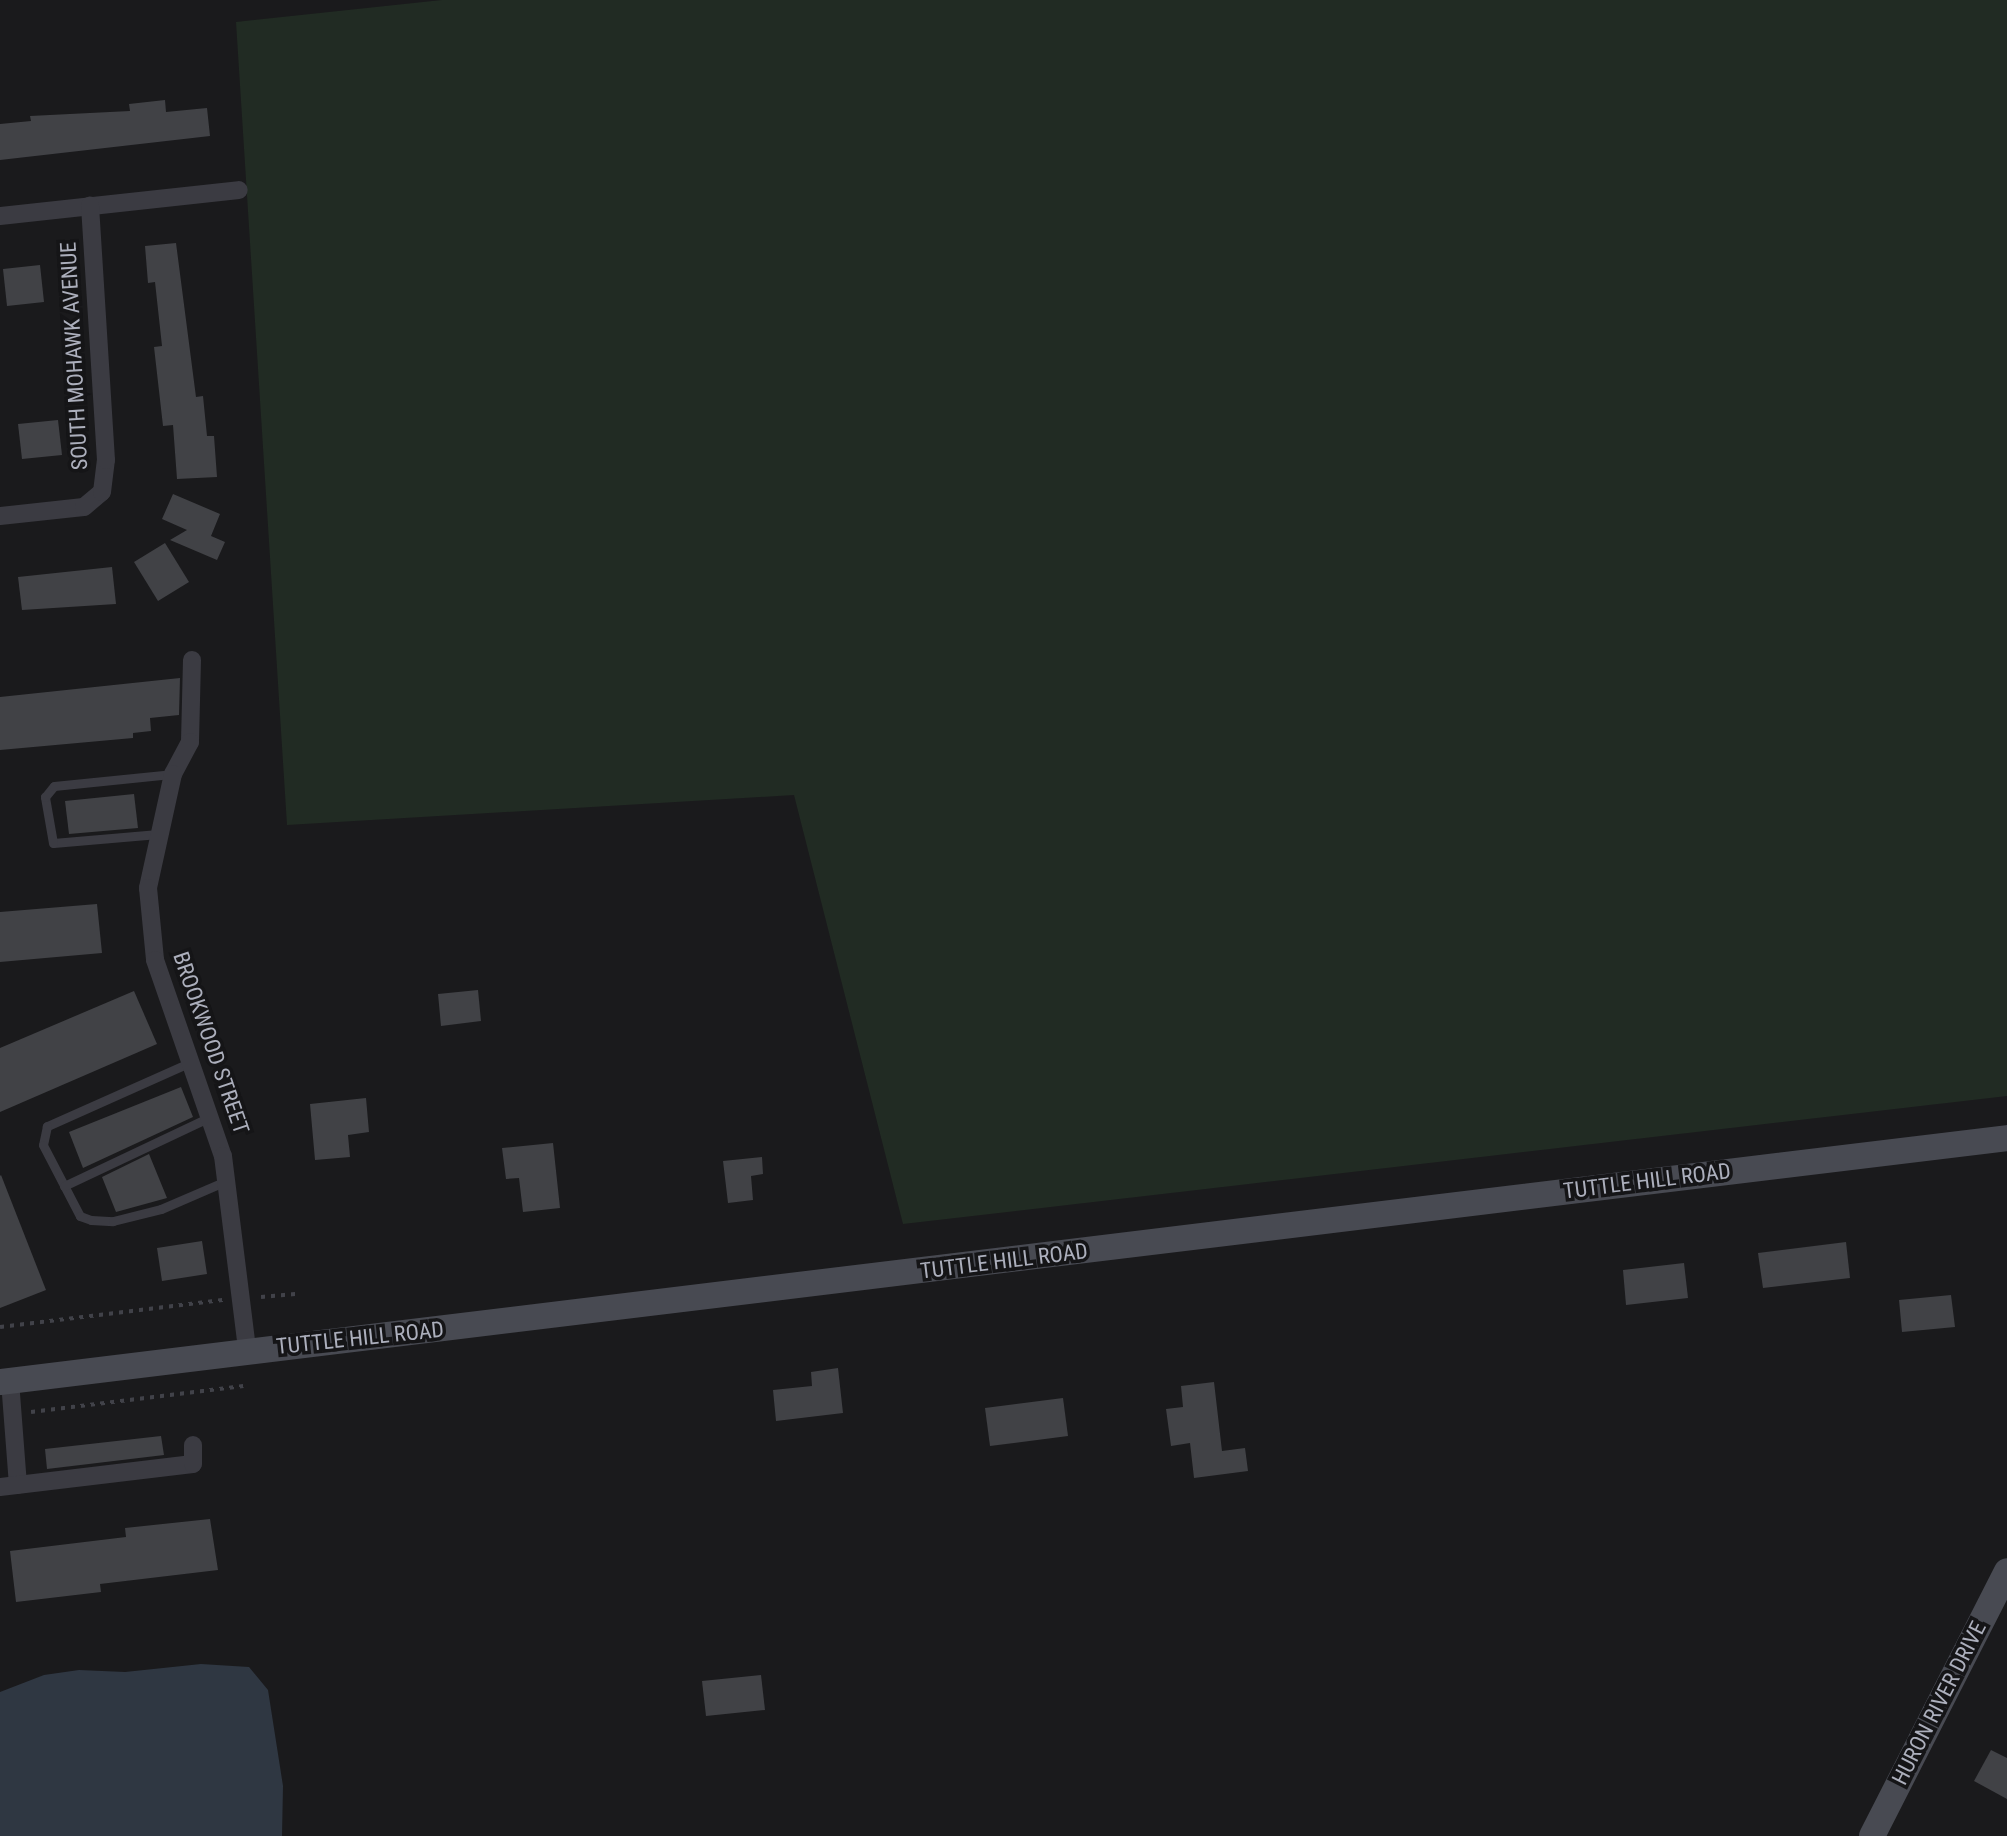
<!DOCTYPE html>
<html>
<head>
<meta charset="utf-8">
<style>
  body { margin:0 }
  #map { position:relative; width:2007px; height:1836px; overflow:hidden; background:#1a1a1c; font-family:"Roboto Condensed",sans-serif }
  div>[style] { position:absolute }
  .green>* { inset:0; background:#212b23 }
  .water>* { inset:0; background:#2f3742 }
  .building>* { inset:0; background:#414246 }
  .path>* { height:4px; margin-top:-2px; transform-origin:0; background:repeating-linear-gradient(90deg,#414249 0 4px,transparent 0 10px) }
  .lane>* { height:9px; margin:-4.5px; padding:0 4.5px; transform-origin:4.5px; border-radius:4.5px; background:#3b3b42 }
  .street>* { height:18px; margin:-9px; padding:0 9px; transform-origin:9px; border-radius:9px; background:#3b3b42 }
  .secondary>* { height:26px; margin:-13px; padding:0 13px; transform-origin:13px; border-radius:13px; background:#484a52 }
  span { translate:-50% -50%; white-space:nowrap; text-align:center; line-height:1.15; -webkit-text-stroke:7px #151517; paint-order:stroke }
  .street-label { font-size:22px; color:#acafbc }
</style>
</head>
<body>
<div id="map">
  <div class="green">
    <i style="clip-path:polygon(442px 0,2007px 0,2007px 1096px,903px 1224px,794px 795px,287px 825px,236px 22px)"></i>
  </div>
  <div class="water">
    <i style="clip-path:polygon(201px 1664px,249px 1667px,268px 1690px,283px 1786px,282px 1836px,0 1836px,0 1692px,44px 1675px,79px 1670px,125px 1672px)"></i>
  </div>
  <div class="building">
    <i style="clip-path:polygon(165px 100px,166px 112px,207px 108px,210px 136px,0 160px,0 124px,31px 121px,30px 116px,130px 111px,129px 104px)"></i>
    <i style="clip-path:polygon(176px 243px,196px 397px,203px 396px,207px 436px,214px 436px,217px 477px,177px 479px,173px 425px,163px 426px,154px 347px,162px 346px,155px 282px,148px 283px,145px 246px)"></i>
    <i style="clip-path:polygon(40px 265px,44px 302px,7px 306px,3px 269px)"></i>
    <i style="clip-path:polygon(58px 420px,62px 455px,22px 459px,18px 424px)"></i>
    <i style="clip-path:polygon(173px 494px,220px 514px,211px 536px,225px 542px,217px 560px,170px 540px,187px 530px,162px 519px)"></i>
    <i style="clip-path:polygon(165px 543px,189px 582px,158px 601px,134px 562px)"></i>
    <i style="clip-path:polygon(112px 567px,116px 604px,22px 610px,18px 577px)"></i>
    <i style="clip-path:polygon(180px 678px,179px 715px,150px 718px,151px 731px,133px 733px,133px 738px,0 750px,0 697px)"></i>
    <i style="clip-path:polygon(134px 794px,138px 828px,69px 834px,65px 801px)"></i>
    <i style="clip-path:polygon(97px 904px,102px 953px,0 962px,0 912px)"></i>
    <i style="clip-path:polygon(478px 990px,481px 1021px,441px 1026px,438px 994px)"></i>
    <i style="clip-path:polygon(134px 991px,157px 1044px,0 1112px,0 1048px)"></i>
    <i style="clip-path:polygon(181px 1087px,193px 1117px,83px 1168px,69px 1132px)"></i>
    <i style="clip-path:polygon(366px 1098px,369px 1132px,348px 1135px,350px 1157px,315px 1160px,310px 1104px)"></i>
    <i style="clip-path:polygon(553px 1143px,560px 1208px,523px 1212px,519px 1178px,506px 1179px,502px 1148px)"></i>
    <i style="clip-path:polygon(149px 1154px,167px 1198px,116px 1212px,102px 1177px)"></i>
    <i style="clip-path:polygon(762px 1157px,763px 1174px,751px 1176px,753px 1200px,728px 1203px,723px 1161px)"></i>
    <i style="clip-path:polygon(1px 1175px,46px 1290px,0 1308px,0 1176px)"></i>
    <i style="clip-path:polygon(202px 1241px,207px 1274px,162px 1281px,157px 1248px)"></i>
    <i style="clip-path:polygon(1846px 1242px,1850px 1278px,1763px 1288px,1758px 1253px)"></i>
    <i style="clip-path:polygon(1684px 1263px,1688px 1298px,1626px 1305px,1623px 1270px)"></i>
    <i style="clip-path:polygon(1951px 1295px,1955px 1327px,1902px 1332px,1899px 1300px)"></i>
    <i style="clip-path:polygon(838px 1368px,843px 1413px,776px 1421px,773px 1390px,812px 1386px,811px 1372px)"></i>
    <i style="clip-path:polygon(1214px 1382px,1222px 1451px,1245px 1448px,1248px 1471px,1194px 1478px,1190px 1443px,1171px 1446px,1166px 1409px,1183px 1407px,1181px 1386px)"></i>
    <i style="clip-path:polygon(1063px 1398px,1068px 1436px,990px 1446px,985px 1408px)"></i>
    <i style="clip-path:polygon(161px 1436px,164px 1455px,47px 1469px,45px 1449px)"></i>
    <i style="clip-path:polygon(210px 1519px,218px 1570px,100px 1584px,101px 1592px,16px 1602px,10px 1551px,126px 1537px,125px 1528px)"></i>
    <i style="clip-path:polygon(761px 1675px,765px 1710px,706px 1716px,702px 1681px)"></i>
    <i style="clip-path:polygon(1991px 1750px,2007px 1758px,2007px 1799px,1974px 1781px)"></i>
  </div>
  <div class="path">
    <i style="left:261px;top:1297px;width:37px;rotate:-5deg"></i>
    <i style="left:0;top:1327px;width:226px;rotate:-6.9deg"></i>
    <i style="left:31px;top:1412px;width:214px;rotate:-7deg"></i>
  </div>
  <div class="lane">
    <i style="left:158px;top:834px;width:105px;rotate:175.1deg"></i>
    <i style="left:53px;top:843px;width:47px;rotate:-99.9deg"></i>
    <i style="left:45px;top:797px;width:14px;rotate:-51deg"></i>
    <i style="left:54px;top:786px;width:120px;rotate:-5.8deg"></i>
    <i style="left:191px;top:1062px;width:158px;rotate:156deg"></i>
    <i style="left:47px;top:1126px;width:19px;rotate:102deg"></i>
    <i style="left:43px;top:1145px;width:80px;rotate:62.5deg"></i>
    <i style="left:80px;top:1216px;width:12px;rotate:20deg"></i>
    <i style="left:91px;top:1220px;width:22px;rotate:3deg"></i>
    <i style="left:113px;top:1221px;width:49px;rotate:-14deg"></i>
    <i style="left:161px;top:1209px;width:71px;rotate:-23.3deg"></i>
    <i style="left:64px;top:1186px;width:164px;rotate:-25.3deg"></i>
  </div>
  <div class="street">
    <i style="left:0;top:216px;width:240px;rotate:-6.2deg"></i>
    <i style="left:0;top:516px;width:84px;rotate:-6.1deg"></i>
    <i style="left:84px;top:507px;width:23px;rotate:-40deg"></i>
    <i style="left:102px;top:492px;width:32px;rotate:-83deg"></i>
    <i style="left:106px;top:460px;width:255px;rotate:-93.6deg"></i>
    <i style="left:192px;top:660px;width:82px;rotate:91.4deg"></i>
    <i style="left:190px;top:742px;width:36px;rotate:118deg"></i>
    <i style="left:173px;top:774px;width:117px;rotate:102.4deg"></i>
    <i style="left:148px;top:888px;width:72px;rotate:84.4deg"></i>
    <i style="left:155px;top:960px;width:207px;rotate:70.9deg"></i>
    <i style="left:223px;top:1156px;width:195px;rotate:82.9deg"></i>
    <i style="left:10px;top:1381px;width:104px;rotate:85.6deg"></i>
    <i style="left:0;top:1487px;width:194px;rotate:-6.8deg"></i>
    <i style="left:193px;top:1464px;width:19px;rotate:-90deg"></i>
  </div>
  <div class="secondary">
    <i style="left:0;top:1382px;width:2022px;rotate:-6.93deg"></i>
    <i style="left:1872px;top:1836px;width:297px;rotate:-63deg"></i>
  </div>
  <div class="street-label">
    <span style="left:74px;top:356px;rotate:-93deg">SOUTH MOHAWK AVENUE</span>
    <span style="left:211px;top:1043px;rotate:71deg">BROOKWOOD STREET</span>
    <span style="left:1647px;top:1181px;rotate:-7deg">TUTTLE HILL ROAD</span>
    <span style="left:1004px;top:1261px;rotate:-7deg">TUTTLE HILL ROAD</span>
    <span style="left:360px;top:1338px;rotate:-6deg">TUTTLE HILL ROAD</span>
    <span style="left:1939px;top:1703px;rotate:-63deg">HURON RIVER DRIVE</span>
  </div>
</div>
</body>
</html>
